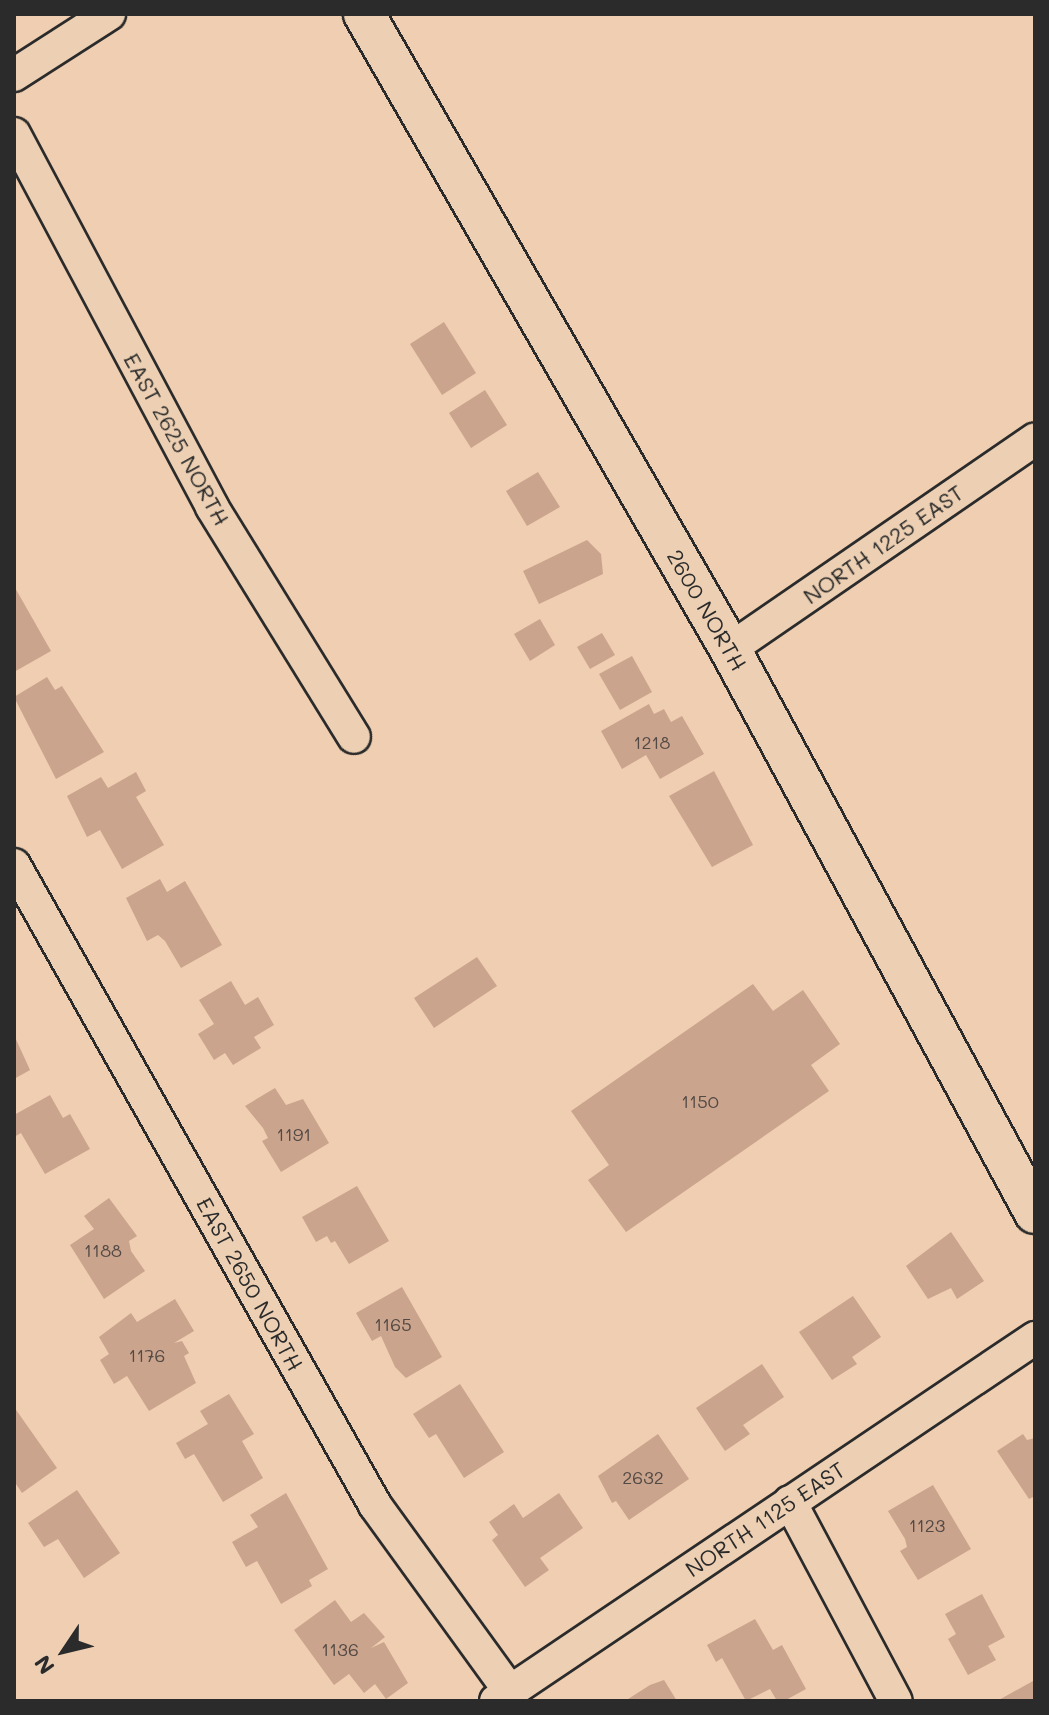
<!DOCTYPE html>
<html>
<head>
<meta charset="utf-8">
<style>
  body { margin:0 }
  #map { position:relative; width:1049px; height:1715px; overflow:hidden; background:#efceb1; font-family:Mali,sans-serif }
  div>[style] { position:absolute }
  .building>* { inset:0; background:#cba48d }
  .roads { filter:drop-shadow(2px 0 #2b2b2b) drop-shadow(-2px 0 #2b2b2b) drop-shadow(0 2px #2b2b2b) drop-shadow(0 -2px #2b2b2b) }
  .minor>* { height:32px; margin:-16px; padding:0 16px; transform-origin:16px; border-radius:16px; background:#edd0b3 }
  .tertiary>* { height:40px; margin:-20px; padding:0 20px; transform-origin:20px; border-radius:20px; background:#edd0b3 }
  span { translate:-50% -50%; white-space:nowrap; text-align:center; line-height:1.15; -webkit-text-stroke:7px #edd0b3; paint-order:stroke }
  .number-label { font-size:18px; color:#534944 }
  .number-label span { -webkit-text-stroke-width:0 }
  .street-label { font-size:22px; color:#2b2b2b }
  .frame { position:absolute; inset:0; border:16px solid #2b2b2b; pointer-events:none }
  .north { position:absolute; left:24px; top:1611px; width:80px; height:80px; -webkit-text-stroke:6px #edd0b3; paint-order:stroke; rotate:235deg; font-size:22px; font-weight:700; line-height:32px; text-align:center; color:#2b2b2b }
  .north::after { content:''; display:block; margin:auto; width:28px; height:36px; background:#2b2b2b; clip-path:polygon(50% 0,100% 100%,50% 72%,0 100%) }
</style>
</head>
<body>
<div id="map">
  <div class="building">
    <i style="clip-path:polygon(444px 322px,476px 373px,442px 395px,410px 344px)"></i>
    <i style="clip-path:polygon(485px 390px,507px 425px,471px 448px,449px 413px)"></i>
    <i style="clip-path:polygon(538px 472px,560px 507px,527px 526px,506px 491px)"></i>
    <i style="clip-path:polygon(587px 540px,601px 554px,603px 574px,539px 604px,523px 571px)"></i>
    <i style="clip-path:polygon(14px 586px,51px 651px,14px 672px)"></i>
    <i style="clip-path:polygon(540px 619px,555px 645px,530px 661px,514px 634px)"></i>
    <i style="clip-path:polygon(602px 633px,615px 655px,590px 669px,577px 647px)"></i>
    <i style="clip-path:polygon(632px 656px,652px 692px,620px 710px,599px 674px)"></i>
    <i style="clip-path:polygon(47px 677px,55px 690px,62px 686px,104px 752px,56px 779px,14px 697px)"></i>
    <i style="clip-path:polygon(649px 704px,654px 714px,664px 709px,671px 722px,682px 716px,704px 754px,660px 779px,646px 755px,622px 769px,601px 731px)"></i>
    <i style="clip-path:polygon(714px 771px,753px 845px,712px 867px,669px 796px)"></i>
    <i style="clip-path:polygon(136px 772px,146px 791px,136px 797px,164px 845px,122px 869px,100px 830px,87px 837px,67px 796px,101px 777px,108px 788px)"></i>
    <i style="clip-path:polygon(160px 879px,167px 892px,185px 881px,222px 945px,181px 968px,165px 941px,158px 935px,147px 941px,126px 898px)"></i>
    <i style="clip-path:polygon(477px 957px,497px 986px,434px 1028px,414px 998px)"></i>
    <i style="clip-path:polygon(231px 981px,245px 1005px,258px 997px,274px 1025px,254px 1037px,261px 1048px,233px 1065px,225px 1053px,214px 1060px,198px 1034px,214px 1024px,199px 1000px)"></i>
    <i style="clip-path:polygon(753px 984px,773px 1011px,803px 990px,840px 1044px,811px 1065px,829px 1091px,626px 1232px,588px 1180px,609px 1165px,571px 1111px)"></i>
    <i style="clip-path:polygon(14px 1035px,30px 1070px,14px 1079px)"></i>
    <i style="clip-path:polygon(275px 1088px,286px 1105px,303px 1099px,329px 1143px,281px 1172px,262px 1141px,268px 1138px,263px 1128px,245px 1106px)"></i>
    <i style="clip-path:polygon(50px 1095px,63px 1118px,70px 1114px,90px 1149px,45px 1174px,21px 1133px,14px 1137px,14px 1115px)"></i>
    <i style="clip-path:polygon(357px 1186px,389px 1241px,349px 1264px,335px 1241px,331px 1243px,327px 1236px,316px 1242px,302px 1217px)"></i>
    <i style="clip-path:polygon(109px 1198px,137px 1236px,129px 1241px,131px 1251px,145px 1271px,104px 1299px,70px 1245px,94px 1229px,84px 1216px)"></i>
    <i style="clip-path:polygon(951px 1232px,984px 1281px,957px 1299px,951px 1288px,928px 1299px,906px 1266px)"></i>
    <i style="clip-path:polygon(402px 1287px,442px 1357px,406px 1378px,395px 1367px,381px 1336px,372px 1341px,356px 1313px)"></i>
    <i style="clip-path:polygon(853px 1296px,881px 1337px,852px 1357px,857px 1364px,832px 1380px,799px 1332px)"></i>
    <i style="clip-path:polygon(175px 1299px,194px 1331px,174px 1343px,182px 1341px,189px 1353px,184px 1356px,196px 1383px,149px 1411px,127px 1376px,114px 1384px,100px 1360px,109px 1354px,99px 1337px,131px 1313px,137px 1322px)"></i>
    <i style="clip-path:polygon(762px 1364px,784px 1397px,743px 1425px,750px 1434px,725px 1451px,696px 1408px)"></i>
    <i style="clip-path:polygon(460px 1384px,504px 1452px,464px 1478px,436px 1434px,429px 1438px,413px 1414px)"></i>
    <i style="clip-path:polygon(229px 1394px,254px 1434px,242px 1441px,263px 1478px,223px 1502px,194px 1454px,185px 1459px,176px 1443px,208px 1424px,200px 1411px)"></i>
    <i style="clip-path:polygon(14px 1407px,57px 1468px,22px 1493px,14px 1481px)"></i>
    <i style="clip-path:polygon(658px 1434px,689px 1479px,629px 1520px,616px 1501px,612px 1503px,598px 1476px)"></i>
    <i style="clip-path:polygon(1023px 1434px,1027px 1440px,1035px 1438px,1035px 1496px,1029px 1499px,997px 1451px)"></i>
    <i style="clip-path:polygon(933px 1485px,971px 1549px,918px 1580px,900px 1551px,907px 1547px,905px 1539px,888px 1511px)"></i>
    <i style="clip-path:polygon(77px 1490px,120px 1553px,84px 1578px,58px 1539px,44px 1547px,28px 1523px)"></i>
    <i style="clip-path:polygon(286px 1493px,328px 1569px,309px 1580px,312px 1586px,281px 1604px,257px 1561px,246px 1567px,232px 1542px,258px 1527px,250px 1515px)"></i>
    <i style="clip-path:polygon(559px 1493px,583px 1528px,540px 1558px,549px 1570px,525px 1587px,492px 1540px,498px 1535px,489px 1522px,514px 1504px,523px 1518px)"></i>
    <i style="clip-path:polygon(982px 1594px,1005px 1637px,988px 1646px,996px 1660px,968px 1675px,948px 1639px,956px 1634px,945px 1614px)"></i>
    <i style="clip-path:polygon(335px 1600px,351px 1622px,364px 1613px,385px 1637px,371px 1648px,384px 1642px,408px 1683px,386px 1699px,375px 1684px,364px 1693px,349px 1674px,334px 1685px,294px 1630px)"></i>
    <i style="clip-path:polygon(755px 1619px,773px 1650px,782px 1645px,806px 1689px,784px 1701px,777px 1701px,770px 1689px,746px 1701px,722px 1658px,716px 1662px,707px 1645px)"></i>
    <i style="clip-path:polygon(664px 1680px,677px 1701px,625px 1701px,650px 1685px)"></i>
    <i style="clip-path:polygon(1033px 1681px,1035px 1701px,997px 1701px)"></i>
  </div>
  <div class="roads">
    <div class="minor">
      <i style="left:14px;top:75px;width:113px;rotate:-32.7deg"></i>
      <i style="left:14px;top:134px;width:422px;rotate:62deg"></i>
      <i style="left:212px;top:507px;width:270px;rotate:58.3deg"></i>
      <i style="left:730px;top:649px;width:370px;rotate:-34.5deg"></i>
      <i style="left:14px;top:865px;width:735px;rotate:60.57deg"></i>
      <i style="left:375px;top:1505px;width:228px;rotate:54.1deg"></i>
      <i style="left:790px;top:1502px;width:225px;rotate:62deg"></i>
      <i style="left:496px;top:1701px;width:650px;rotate:-33.96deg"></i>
    </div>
    <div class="tertiary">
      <i style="left:364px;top:14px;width:733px;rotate:60.04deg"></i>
      <i style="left:730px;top:649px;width:641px;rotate:61.6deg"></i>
    </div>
  </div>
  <div class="number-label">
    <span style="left:652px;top:742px">1218</span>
    <span style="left:700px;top:1101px">1150</span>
    <span style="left:294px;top:1134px">1191</span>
    <span style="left:103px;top:1250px">1188</span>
    <span style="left:393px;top:1324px">1165</span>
    <span style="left:147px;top:1355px">1176</span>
    <span style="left:643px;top:1477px">2632</span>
    <span style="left:927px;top:1525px">1123</span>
    <span style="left:340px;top:1649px">1136</span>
  </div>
  <div class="street-label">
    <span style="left:177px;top:439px;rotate:61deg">EAST 2625 NORTH</span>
    <span style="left:883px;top:544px;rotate:-35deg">NORTH 1225 EAST</span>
    <span style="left:707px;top:610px;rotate:60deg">2600 NORTH</span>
    <span style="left:250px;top:1284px;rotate:61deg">EAST 2650 NORTH</span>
    <span style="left:765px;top:1519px;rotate:-34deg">NORTH 1125 EAST</span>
  </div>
  <div class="frame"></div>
  <div class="north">N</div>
</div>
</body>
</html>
